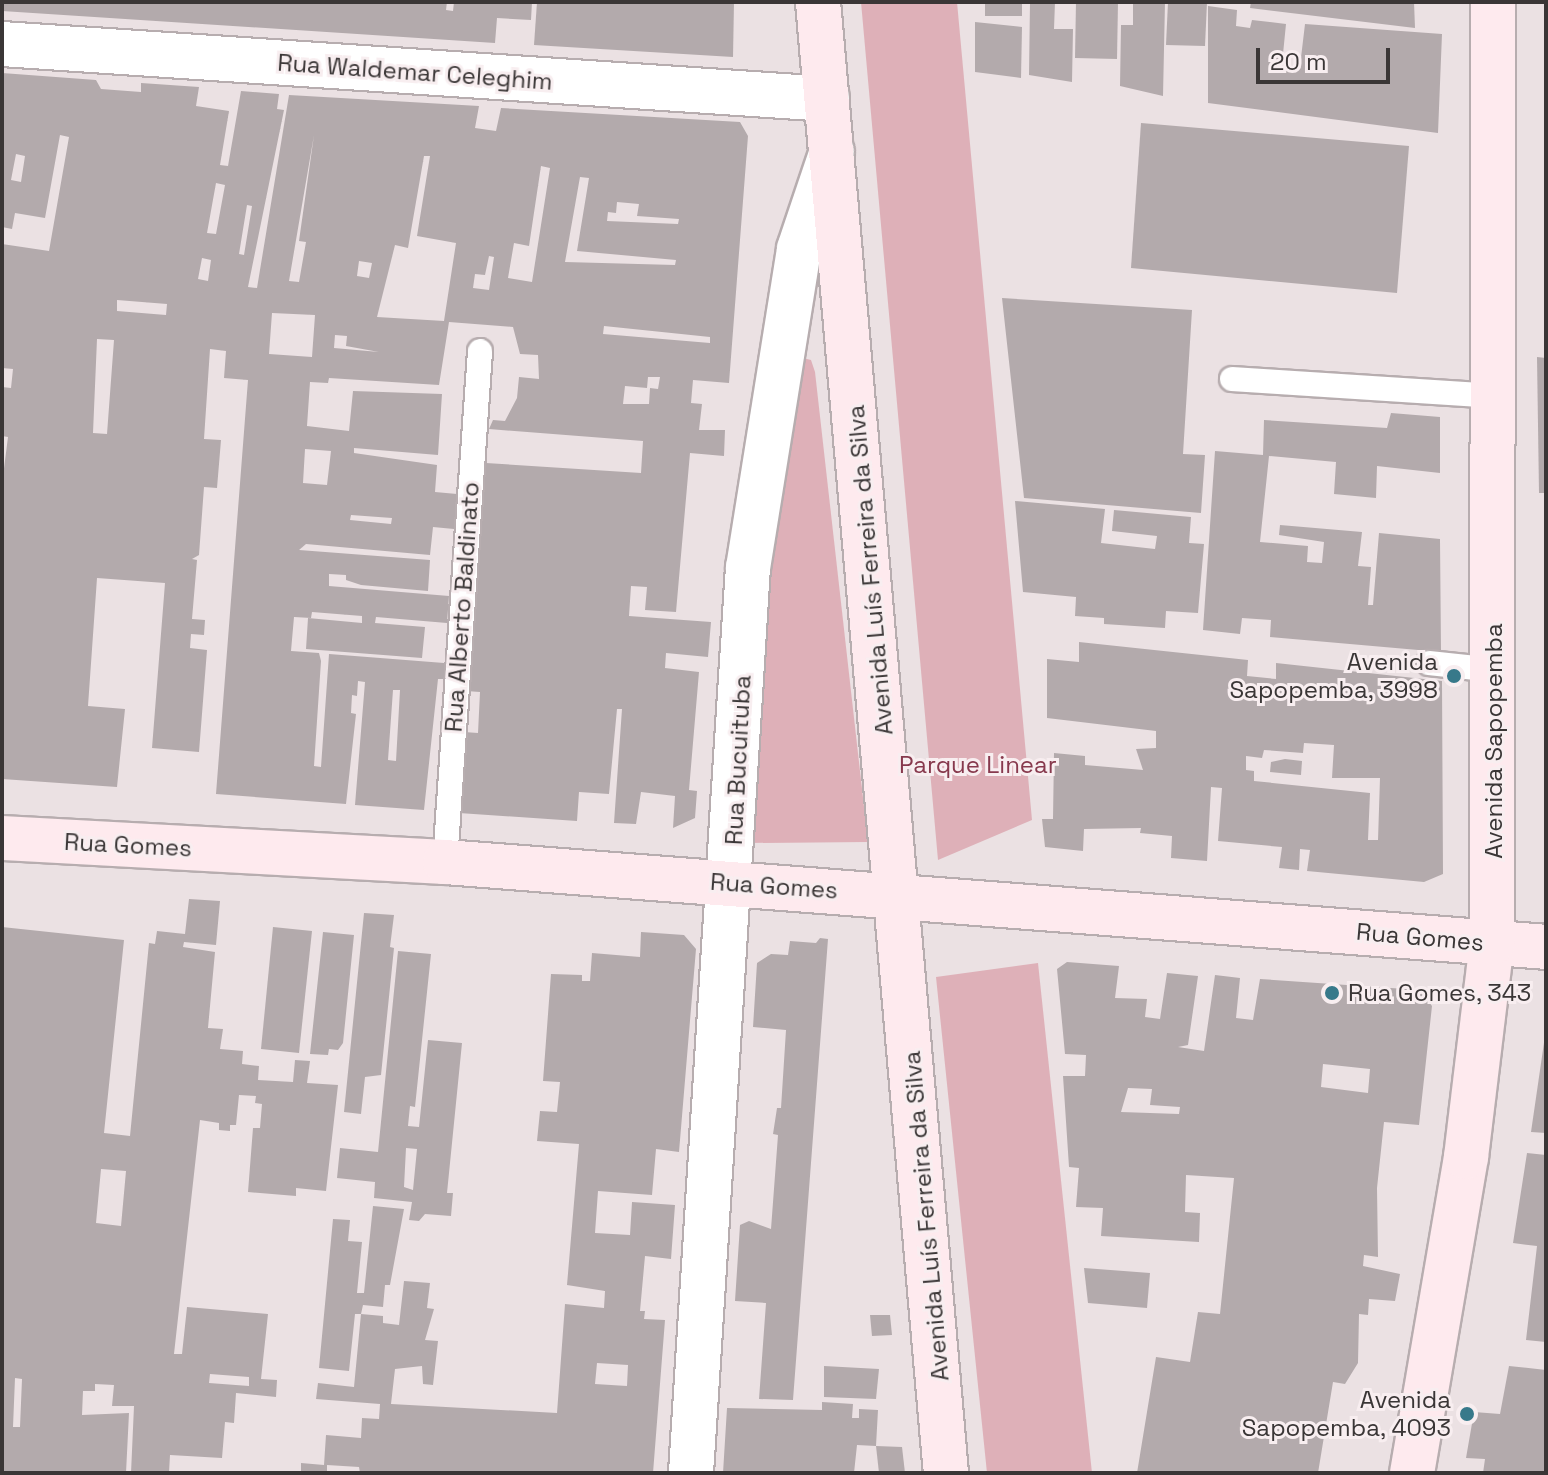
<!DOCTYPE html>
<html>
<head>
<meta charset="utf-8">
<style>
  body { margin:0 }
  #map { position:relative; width:1548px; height:1475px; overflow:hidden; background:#ebe1e3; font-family:"Space Grotesk",sans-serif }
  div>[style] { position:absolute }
  .green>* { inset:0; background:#deb0b8 }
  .building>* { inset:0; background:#b3aaac }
  .roads { filter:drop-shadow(2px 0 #b7adaf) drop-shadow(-2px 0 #b7adaf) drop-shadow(0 2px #b7adaf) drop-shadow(0 -2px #b7adaf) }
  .lane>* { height:24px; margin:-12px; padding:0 12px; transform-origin:12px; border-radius:12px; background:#fff }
  .street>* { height:44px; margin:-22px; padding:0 22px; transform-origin:22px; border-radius:22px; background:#fff }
  .secondary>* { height:44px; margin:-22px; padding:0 22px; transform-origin:22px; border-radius:22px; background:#feeaee }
  .dots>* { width:22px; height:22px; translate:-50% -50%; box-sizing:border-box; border:4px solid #f8eef0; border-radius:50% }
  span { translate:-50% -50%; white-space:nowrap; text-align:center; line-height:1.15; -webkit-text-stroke:6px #f8eef0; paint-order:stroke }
  .street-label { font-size:24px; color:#3a3636 }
  .poi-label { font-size:24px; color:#3a3636 }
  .right { translate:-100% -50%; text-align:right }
  .left { translate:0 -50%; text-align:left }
  .park-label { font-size:24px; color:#87394d }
  .frame { position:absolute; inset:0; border:4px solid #3a3636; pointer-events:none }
  .scale { position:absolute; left:1256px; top:48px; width:134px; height:36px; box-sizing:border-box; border:4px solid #3a3636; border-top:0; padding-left:10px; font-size:24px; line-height:28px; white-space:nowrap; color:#3a3636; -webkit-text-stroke:6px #f8eef0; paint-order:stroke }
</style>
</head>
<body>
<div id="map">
  <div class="green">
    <i style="clip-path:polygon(861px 2px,957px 2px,1032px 820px,938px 860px)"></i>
    <i style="clip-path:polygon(795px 356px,811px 360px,815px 372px,868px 842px,748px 843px,785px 362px)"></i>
    <i style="clip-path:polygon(1038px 963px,1092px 1473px,987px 1473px,936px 977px)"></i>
  </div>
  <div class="building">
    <i style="clip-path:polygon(2px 2px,447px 2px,446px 10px,453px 11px,454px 2px,532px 2px,531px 20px,497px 18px,495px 43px,2px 11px)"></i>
    <i style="clip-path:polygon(537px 2px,734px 2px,733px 57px,534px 45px)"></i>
    <i style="clip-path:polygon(985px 2px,1022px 2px,1022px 16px,985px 16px)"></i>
    <i style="clip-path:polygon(1030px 2px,1055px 2px,1054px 29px,1073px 29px,1072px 82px,1029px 75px)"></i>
    <i style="clip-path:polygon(1076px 2px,1118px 2px,1117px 59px,1075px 58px)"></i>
    <i style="clip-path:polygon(1133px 2px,1165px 2px,1163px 96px,1120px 86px,1121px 25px,1133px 25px)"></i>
    <i style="clip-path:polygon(1168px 2px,1207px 2px,1205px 46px,1166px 45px)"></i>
    <i style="clip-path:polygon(1251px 2px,1414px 2px,1415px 28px,1250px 8px)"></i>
    <i style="clip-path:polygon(1208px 6px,1237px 10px,1236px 26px,1250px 28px,1252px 20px,1286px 24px,1282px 64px,1300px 66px,1305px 24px,1442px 34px,1438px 133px,1208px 103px)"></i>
    <i style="clip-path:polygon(975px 22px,1022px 27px,1021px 78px,975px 72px)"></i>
    <i style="clip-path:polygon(evenodd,2px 73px,96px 80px,101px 89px,141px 92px,141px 83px,199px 87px,196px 106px,229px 111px,220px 165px,228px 166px,241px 91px,279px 94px,277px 109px,284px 110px,248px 287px,257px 288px,289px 95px,479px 106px,475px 128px,496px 131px,501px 108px,740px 122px,748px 136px,729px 383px,693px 380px,691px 403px,702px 404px,699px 430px,725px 430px,724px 456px,690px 453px,676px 612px,645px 610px,647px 587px,631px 586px,629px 616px,711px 622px,708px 657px,666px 653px,665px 668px,699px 672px,689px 790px,697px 791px,695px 818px,673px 828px,675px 796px,641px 792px,636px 824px,614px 823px,622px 709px,617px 709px,609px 794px,579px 792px,577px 821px,459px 813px,464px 732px,478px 733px,480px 692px,466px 691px,486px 463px,641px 473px,643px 441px,489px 429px,493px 420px,505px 421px,517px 398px,519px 377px,539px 379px,538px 355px,520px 354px,513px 327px,449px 322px,439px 385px,329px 378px,328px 383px,310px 382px,307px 426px,349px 431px,353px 391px,442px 394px,438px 455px,354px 448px,354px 453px,437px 465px,435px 492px,457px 494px,454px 529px,433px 527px,430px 555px,306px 544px,299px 550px,430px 560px,428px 591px,361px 585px,346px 580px,346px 575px,329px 574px,329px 586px,449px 596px,447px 623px,376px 617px,375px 623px,425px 627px,422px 658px,306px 649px,308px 618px,362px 623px,362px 616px,312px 612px,311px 618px,294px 617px,291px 651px,319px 653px,321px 661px,314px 766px,321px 767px,329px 654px,444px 663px,444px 679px,438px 679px,424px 810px,355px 805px,365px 682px,358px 681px,357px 696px,352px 695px,351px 713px,356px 714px,346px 804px,216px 794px,248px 380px,224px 378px,226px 351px,210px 349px,204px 439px,221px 440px,217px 488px,204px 487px,199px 555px,192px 559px,197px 560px,192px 619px,205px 620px,204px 635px,191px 634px,190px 648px,207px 650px,199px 752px,152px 748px,165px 583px,97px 578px,88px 706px,125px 709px,117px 787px,2px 779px,2px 484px,8px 437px,2px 436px,2px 387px,11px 388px,13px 369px,2px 368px,2px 244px,49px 251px,69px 137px,60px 135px,45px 218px,15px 213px,12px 229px,2px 227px,2px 73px,314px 135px,299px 241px,306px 242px,299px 282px,289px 281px,314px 135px,2px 73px,16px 154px,25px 156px,21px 182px,11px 180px,16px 154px,2px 73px,424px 156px,430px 156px,417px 236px,456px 243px,444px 321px,377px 317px,395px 245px,408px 248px,424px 156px,2px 73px,541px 166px,550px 168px,532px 282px,508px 278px,514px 243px,529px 246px,541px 166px,2px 73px,580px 177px,589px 178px,577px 251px,676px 260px,675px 265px,565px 262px,580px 177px,2px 73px,216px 183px,225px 185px,216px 234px,207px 233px,216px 183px,2px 73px,617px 202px,639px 204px,637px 216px,679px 219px,678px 224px,607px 221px,608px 212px,616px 213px,617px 202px,2px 73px,247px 205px,252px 206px,244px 255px,239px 254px,247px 205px,2px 73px,489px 256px,494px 257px,489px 290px,473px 288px,475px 274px,485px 275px,489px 256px,2px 73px,202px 258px,211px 260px,208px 281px,198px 279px,202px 258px,2px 73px,359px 261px,372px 263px,369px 278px,357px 276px,359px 261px,2px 73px,117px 300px,167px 304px,166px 315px,117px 311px,117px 300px,2px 73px,272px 313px,315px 315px,312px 357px,269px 354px,272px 313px,2px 73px,604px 326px,710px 337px,710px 343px,603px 334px,604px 326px,2px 73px,335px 335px,347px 336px,346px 346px,379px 352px,334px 348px,335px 335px,2px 73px,97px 339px,114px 340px,107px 434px,93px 433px,97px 339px,2px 73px,648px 377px,660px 377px,658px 389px,650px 388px,649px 404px,623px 404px,625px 386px,647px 388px,648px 377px,2px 73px,305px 449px,331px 451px,327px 485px,303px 483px,305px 449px,2px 73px,351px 515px,392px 518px,391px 524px,350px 520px,351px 515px,2px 73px,393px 690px,400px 690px,396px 761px,388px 760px,393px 690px)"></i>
    <i style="clip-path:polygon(1141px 123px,1409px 146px,1397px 293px,1131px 268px)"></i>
    <i style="clip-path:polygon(1002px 298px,1192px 310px,1183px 454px,1205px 455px,1201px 513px,1024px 498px)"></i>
    <i style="clip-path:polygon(1537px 357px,1546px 358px,1546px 493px,1539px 493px)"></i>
    <i style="clip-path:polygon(1391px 413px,1440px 417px,1440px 473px,1377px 466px,1376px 498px,1334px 494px,1336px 462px,1269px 456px,1260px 542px,1308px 546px,1307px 562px,1322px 563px,1324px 542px,1279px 535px,1280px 525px,1362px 532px,1358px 566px,1371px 567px,1368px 605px,1373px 605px,1379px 533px,1440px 539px,1441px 652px,1270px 637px,1271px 620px,1242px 618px,1240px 634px,1203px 630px,1215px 451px,1263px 455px,1264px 420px,1387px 428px)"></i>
    <i style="clip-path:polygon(1015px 501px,1105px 509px,1101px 543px,1155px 549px,1157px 536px,1112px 531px,1114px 510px,1191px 517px,1189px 543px,1204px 544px,1198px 613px,1166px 611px,1165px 628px,1104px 624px,1104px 618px,1075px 616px,1076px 597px,1023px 592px)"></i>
    <i style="clip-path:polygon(evenodd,1079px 642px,1248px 660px,1247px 676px,1276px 679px,1276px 663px,1442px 681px,1443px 874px,1424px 882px,1307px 871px,1310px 850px,1300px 849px,1299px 870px,1279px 868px,1282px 847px,1218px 841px,1222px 788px,1211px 787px,1207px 861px,1171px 858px,1172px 836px,1140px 833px,1141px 828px,1084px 829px,1083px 851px,1045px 847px,1042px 819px,1053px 819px,1054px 753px,1085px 756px,1085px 765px,1143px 770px,1136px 749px,1156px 748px,1156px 731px,1047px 718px,1047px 659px,1079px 662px,1079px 642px,1304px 743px,1334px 745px,1332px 778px,1380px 778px,1378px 840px,1368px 840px,1370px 793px,1254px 781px,1254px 771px,1246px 770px,1246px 756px,1262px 758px,1264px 750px,1303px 753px,1304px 743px)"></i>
    <i style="clip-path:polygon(1285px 759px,1302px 761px,1301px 775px,1270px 772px,1271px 762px)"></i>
    <i style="clip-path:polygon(evenodd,189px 899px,220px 901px,216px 945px,184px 942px,183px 947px,215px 952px,208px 1028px,223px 1029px,220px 1049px,243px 1051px,242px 1064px,259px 1066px,258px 1080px,293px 1082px,295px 1060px,310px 1061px,307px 1083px,338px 1085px,326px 1191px,296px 1188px,296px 1196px,248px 1192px,253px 1128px,260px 1128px,262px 1104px,255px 1103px,256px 1096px,239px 1095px,236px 1125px,230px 1125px,230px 1131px,219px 1130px,219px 1123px,200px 1120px,174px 1354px,182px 1354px,187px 1307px,268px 1314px,261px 1379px,277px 1380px,276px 1397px,236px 1393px,234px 1423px,225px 1422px,222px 1458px,170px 1455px,169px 1473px,131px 1473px,134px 1406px,112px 1406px,114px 1385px,95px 1384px,95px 1391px,83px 1391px,82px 1415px,129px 1413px,126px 1473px,2px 1473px,2px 927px,124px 940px,104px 1133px,130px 1136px,149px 943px,155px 944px,157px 931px,185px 934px,189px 899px,101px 1169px,126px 1171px,121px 1226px,96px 1223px,101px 1169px,189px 899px,210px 1374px,249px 1377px,249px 1386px,209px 1383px,210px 1374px,189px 899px,15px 1378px,22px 1379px,20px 1427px,13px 1427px,15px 1378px)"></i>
    <i style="clip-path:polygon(364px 913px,394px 915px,390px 947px,394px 948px,381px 1075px,365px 1077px,361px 1114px,344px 1112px)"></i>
    <i style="clip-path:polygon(273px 927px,312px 931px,299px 1053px,261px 1049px)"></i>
    <i style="clip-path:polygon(323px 932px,354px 935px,343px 1043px,338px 1050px,329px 1049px,328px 1055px,310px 1054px)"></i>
    <i style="clip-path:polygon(evenodd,641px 932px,684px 935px,696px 949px,679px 1152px,656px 1149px,652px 1195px,598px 1191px,595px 1233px,630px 1235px,632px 1202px,675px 1205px,671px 1259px,645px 1256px,640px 1311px,645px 1311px,644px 1319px,665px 1320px,653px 1473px,360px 1473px,359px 1467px,327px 1465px,327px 1473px,301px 1473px,301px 1463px,324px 1465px,326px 1435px,361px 1438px,362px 1418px,379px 1419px,380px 1404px,316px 1399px,318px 1383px,354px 1387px,361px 1314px,383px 1316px,383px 1323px,399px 1325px,404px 1281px,430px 1283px,427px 1308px,434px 1309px,425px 1340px,438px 1341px,433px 1385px,423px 1384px,422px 1366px,395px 1369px,391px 1404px,557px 1413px,565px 1304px,604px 1308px,605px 1291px,567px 1285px,579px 1144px,537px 1141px,540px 1111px,557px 1112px,560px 1082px,543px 1081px,551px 974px,582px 975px,582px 981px,590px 981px,592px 953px,640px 957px,641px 932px,597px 1363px,628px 1365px,627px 1386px,595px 1384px,597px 1363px)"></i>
    <i style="clip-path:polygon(820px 938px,828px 939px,793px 1400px,759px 1399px,766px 1303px,735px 1301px,740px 1225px,749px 1221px,771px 1229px,778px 1135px,773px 1134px,777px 1108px,781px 1108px,786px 1030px,753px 1027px,757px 963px,771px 954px,788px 955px,790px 941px,816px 943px)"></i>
    <i style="clip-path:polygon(evenodd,398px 951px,431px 954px,415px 1107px,410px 1106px,408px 1126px,419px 1127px,428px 1040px,462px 1043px,447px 1193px,453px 1193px,451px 1216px,425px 1214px,419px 1221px,409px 1220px,412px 1202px,374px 1198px,375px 1182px,337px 1178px,340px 1148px,378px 1152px,398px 951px,406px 1148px,417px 1149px,413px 1190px,404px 1187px,406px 1148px)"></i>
    <i style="clip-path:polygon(evenodd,1067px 962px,1119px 966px,1115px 998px,1147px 999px,1145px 1017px,1160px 1019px,1167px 973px,1198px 976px,1188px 1045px,1178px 1047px,1204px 1051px,1215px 975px,1240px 978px,1236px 1018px,1253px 1020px,1260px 979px,1420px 990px,1432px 1006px,1419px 1125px,1384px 1122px,1377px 1188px,1378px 1257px,1364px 1255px,1363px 1266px,1400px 1274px,1395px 1301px,1369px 1299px,1368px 1315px,1359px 1314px,1358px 1363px,1345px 1384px,1333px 1382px,1318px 1473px,1137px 1473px,1156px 1357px,1190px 1362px,1198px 1312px,1220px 1314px,1234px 1178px,1186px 1175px,1185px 1212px,1200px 1213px,1199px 1242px,1101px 1236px,1103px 1208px,1076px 1207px,1079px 1168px,1069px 1167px,1063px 1076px,1085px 1076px,1086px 1055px,1065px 1054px,1057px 969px,1067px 962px,1323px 1064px,1370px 1069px,1368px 1093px,1321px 1087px,1323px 1064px,1067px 962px,1128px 1088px,1152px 1089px,1150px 1105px,1180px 1107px,1179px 1114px,1121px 1112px,1128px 1088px)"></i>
    <i style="clip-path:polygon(1546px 1029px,1546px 1133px,1531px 1132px)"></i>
    <i style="clip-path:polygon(1527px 1153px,1546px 1155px,1546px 1342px,1526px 1340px,1537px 1246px,1513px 1243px)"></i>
    <i style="clip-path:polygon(373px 1206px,404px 1209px,390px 1285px,385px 1285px,383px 1307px,363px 1305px,361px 1314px,355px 1314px,349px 1371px,319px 1368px,333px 1219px,350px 1220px,348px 1241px,362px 1242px,357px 1293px,364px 1293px)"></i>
    <i style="clip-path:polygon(1084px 1268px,1150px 1273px,1147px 1308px,1088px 1303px)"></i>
    <i style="clip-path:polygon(870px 1315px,890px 1315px,892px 1335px,872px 1336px)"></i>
    <i style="clip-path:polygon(824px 1366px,879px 1369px,876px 1399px,824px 1397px)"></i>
    <i style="clip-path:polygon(1509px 1366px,1546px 1370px,1546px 1473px,1483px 1473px,1485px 1459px,1466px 1458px,1474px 1412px,1500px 1414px)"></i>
    <i style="clip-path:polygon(822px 1402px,853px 1404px,852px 1418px,859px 1418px,859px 1409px,878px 1410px,876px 1446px,857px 1445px,854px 1473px,723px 1473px,727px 1408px,822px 1410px)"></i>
    <i style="clip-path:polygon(876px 1446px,902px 1447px,905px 1473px,879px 1473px)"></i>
  </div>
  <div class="roads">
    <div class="lane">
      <i style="left:1232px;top:379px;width:264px;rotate:3.7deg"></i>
      <i style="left:1429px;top:663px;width:66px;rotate:6.1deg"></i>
      <i style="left:445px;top:862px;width:512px;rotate:-86.08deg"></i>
    </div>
    <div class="street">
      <i style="left:2px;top:44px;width:827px;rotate:3.81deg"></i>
      <i style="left:691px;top:1473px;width:907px;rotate:-86.4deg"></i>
      <i style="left:748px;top:568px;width:323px;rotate:-80.9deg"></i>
      <i style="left:799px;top:249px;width:103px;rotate:-71.4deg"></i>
    </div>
    <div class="secondary">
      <i style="left:818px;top:2px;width:1477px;rotate:85.03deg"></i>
      <i style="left:2px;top:838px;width:444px;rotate:3.1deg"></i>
      <i style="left:445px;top:862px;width:1104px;rotate:4.41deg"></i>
      <i style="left:1412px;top:1473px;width:321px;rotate:-80.3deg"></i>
      <i style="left:1466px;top:1157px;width:216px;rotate:-83.1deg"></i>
      <i style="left:1492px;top:943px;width:941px;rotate:-89.94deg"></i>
    </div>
  </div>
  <div class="dots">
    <i style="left:1454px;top:676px;background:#37798a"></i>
    <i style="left:1332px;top:993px;background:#37798a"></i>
    <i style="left:1467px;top:1414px;background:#37798a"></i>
  </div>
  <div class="street-label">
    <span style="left:415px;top:72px;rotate:4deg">Rua Waldemar Celeghim</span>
    <span style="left:870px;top:570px;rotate:-95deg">Avenida Luís Ferreira da Silva</span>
    <span style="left:462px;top:607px;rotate:-86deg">Rua Alberto Baldinato</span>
    <span style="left:1494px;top:741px;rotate:-90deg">Avenida Sapopemba</span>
    <span style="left:738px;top:760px;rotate:-87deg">Rua Bucuituba</span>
    <span style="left:128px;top:845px;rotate:3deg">Rua Gomes</span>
    <span style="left:774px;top:886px;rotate:4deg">Rua Gomes</span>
    <span style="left:1420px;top:937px;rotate:5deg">Rua Gomes</span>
    <span style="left:926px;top:1216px;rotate:-95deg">Avenida Luís Ferreira da Silva</span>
  </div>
  <div class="poi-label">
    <span class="right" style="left:1438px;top:676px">Avenida<br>Sapopemba, 3998</span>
    <span class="left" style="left:1348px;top:993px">Rua Gomes, 343</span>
    <span class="right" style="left:1451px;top:1414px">Avenida<br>Sapopemba, 4093</span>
  </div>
  <div class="park-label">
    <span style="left:978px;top:765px">Parque Linear</span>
  </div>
  <div class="frame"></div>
  <div class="scale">20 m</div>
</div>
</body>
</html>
